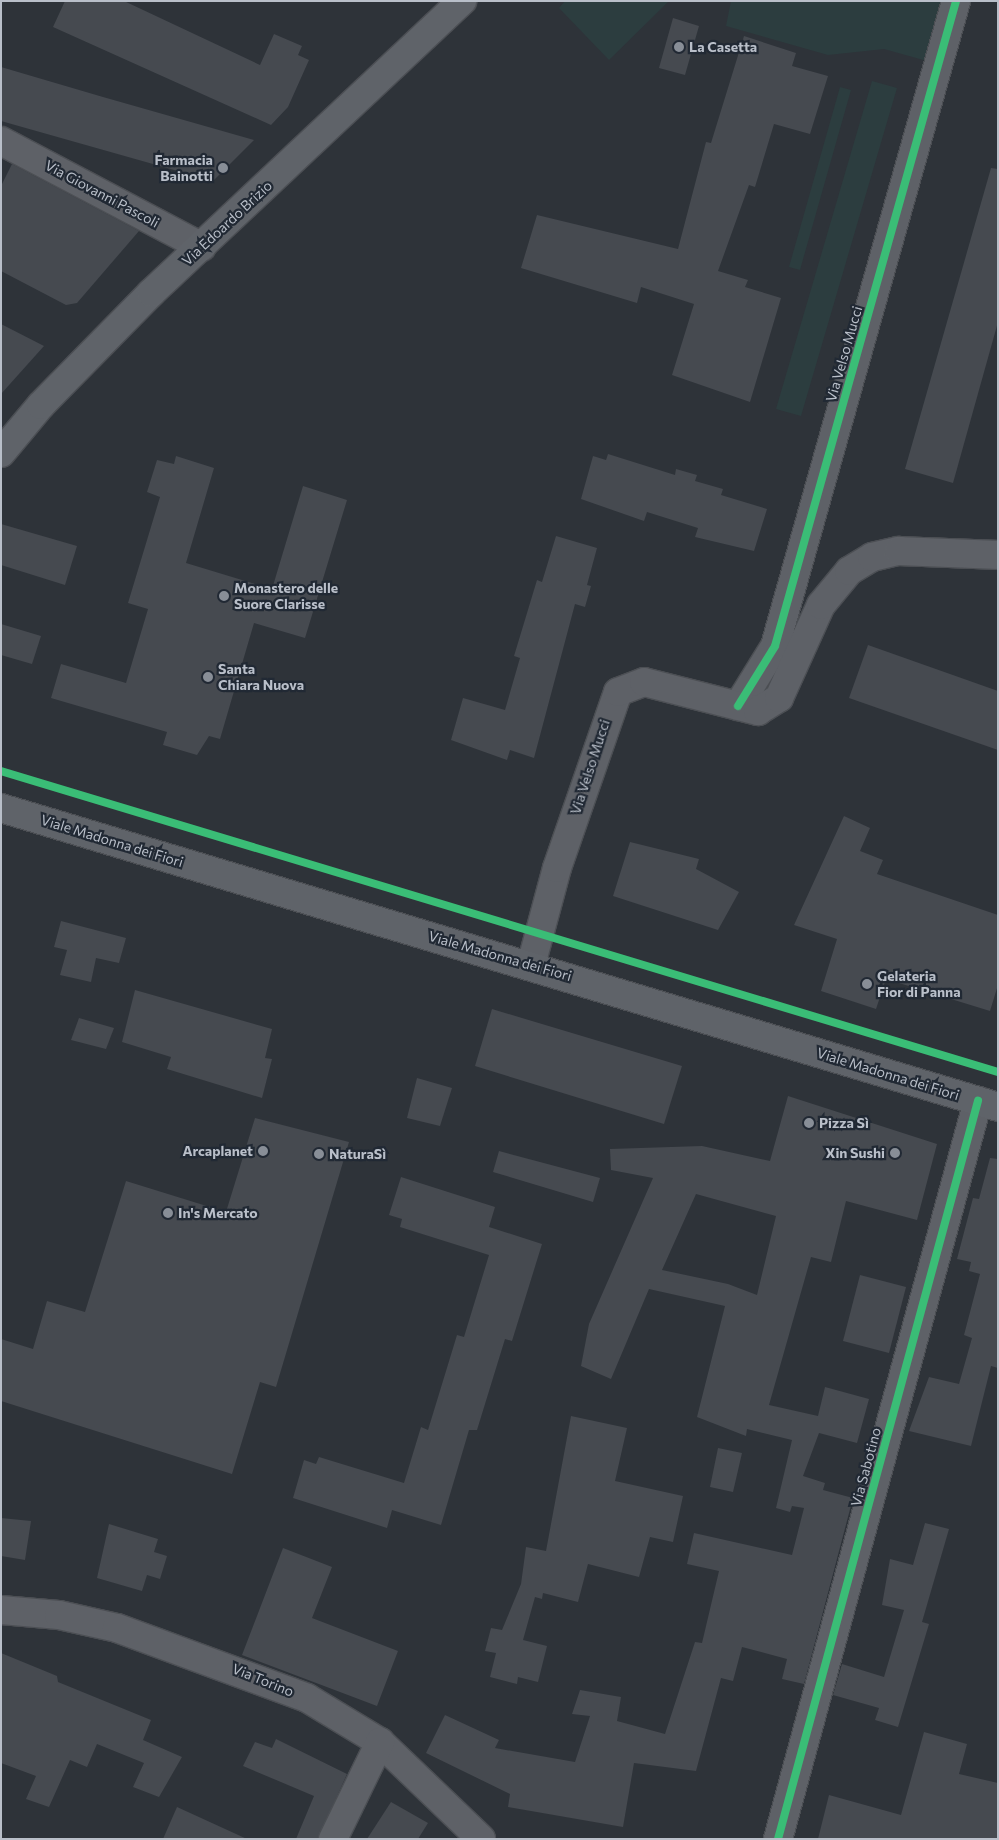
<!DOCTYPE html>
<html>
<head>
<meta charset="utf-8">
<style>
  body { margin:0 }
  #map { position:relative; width:999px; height:1840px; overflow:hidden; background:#2e3339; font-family:Commissioner,sans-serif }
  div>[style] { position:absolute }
  .green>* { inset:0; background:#2c3d3f }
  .building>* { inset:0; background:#464a50 }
  .roads { filter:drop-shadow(1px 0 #4c4f54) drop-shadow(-1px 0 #4c4f54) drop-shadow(0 1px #4c4f54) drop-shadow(0 -1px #4c4f54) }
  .minor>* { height:28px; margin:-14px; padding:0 14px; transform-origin:14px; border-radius:14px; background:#5e6167 }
  .major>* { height:28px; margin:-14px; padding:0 14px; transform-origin:14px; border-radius:14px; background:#5f6369 }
  .cycleway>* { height:8px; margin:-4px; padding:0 4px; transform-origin:4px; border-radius:4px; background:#3abd76 }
  .dots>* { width:14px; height:14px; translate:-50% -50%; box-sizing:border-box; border:2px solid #212934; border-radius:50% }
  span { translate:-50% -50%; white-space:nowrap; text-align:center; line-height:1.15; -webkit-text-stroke:4.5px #212934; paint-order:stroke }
  .poi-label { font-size:14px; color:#b9bfc9; font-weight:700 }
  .left { translate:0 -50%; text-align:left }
  .right { translate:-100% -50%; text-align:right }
  .street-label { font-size:14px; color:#b9bfc9 }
  .frame { position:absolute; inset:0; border:2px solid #b9bfc9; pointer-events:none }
</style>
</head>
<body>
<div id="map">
  <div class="green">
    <i style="clip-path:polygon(565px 1px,669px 1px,609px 60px,559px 8px)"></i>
    <i style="clip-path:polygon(731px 1px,943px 1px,927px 61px,884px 49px,828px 55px,726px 26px)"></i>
    <i style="clip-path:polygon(872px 81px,897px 88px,801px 416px,776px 409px)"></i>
    <i style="clip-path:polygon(840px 87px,851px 90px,800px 270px,789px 267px)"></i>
  </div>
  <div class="building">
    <i style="clip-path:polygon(65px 1px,124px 1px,260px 65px,274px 34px,302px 46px,298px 55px,309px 60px,288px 107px,271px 125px,53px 27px)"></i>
    <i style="clip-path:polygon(673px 18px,699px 26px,685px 75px,659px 68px)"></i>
    <i style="clip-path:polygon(744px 36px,796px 53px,792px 66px,828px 76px,810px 134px,774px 124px,755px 187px,749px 185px,718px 271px,748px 280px,745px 287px,781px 298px,750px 402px,672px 375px,694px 304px,641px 287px,637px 303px,521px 268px,537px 215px,678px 249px,706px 142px,711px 143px)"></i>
    <i style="clip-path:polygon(1px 67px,103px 97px,254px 140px,213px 181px,1px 121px)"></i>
    <i style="clip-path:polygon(12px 164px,139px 231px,77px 303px,66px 305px,1px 271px,1px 186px)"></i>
    <i style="clip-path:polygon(991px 168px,998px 169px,998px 322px,953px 483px,905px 469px)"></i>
    <i style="clip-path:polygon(1px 324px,44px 346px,1px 394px)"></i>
    <i style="clip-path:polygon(608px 454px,675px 475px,676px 469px,697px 475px,695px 481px,723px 489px,721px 495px,767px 509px,754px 551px,695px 537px,698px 528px,647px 512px,644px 521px,581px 499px,593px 456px,606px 460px)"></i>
    <i style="clip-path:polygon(176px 456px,214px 468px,186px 563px,272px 589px,303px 486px,347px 500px,305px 638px,254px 623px,220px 739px,209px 736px,197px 755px,163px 745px,167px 732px,51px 698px,61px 664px,126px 683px,148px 609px,128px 603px,160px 497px,147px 492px,157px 460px,174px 464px)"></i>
    <i style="clip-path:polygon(1px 524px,77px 546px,65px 585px,1px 565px)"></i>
    <i style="clip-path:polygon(556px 536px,597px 548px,587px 585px,591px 586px,585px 607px,575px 604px,534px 758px,510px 750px,507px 760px,451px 740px,463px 698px,505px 710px,520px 658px,514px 656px,537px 580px,542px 582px)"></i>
    <i style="clip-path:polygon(1px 624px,41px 636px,32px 664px,1px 655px)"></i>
    <i style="clip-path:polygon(868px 645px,998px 691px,998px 750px,849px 698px)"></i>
    <i style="clip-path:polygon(844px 816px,870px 828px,860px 851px,883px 860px,877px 874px,998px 915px,998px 985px,990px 1011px,886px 979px,876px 1009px,821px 991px,837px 939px,794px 925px)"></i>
    <i style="clip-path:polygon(630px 842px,699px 859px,696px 869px,739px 892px,718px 930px,613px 896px)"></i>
    <i style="clip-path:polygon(61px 921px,126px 938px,119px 963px,96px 958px,91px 982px,60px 975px,67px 950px,54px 947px)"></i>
    <i style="clip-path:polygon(135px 990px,272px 1029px,265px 1058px,272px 1059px,262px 1098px,167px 1069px,171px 1057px,122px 1042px)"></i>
    <i style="clip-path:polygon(492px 1009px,682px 1066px,664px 1124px,475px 1066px)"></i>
    <i style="clip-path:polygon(79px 1018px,114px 1028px,106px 1049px,71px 1040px)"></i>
    <i style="clip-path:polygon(417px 1078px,452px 1088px,440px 1126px,407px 1118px)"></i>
    <i style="clip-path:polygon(evenodd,788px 1096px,937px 1144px,917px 1220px,846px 1201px,831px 1262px,811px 1257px,769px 1405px,818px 1416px,825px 1387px,869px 1399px,857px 1443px,819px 1433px,803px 1476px,825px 1483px,823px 1490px,853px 1498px,804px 1684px,782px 1679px,787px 1659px,742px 1647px,733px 1681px,721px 1678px,696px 1771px,634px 1763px,623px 1827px,508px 1807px,510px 1794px,426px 1753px,445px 1715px,499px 1740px,495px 1748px,575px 1762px,590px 1716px,572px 1714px,580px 1690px,621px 1697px,617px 1721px,665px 1734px,695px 1642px,702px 1643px,719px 1571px,687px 1564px,694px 1533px,792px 1555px,804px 1508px,792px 1506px,790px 1512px,776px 1508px,792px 1440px,747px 1429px,746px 1436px,697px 1417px,725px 1306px,649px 1289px,611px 1379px,581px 1366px,589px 1324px,653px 1178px,611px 1170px,610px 1149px,702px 1146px,770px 1161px,788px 1096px,696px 1194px,776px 1216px,757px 1295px,728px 1284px,662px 1270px,696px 1194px)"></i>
    <i style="clip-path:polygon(255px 1118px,349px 1142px,276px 1387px,260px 1382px,232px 1474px,1px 1401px,1px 1339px,33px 1349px,47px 1301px,85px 1312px,126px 1181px,226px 1212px)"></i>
    <i style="clip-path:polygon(499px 1151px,600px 1178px,593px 1202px,493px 1172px)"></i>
    <i style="clip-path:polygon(990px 1158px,998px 1159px,998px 1368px,991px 1366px,971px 1446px,909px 1431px,929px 1377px,959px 1384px,972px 1338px,964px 1335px,980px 1274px,969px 1271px,971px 1262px,957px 1259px,973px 1198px,979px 1199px)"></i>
    <i style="clip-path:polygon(401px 1177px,495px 1207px,489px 1227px,542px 1244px,512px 1341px,505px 1339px,477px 1430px,469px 1430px,441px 1525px,392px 1510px,387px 1528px,293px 1498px,304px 1460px,316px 1464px,319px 1457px,404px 1483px,421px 1427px,428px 1430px,457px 1335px,464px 1337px,489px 1255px,400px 1227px,402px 1219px,389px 1215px)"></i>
    <i style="clip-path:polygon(860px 1275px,906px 1287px,889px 1353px,843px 1341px)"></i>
    <i style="clip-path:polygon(571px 1416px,627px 1428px,615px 1481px,683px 1496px,673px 1542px,650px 1537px,639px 1577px,588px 1564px,578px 1602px,543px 1593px,542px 1599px,535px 1597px,523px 1640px,547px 1646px,538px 1682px,518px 1677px,517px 1684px,490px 1677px,496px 1653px,485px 1651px,491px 1628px,502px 1630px,521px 1584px,526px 1547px,546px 1551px)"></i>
    <i style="clip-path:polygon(718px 1448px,742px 1453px,733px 1492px,710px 1487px)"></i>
    <i style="clip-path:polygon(1px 1518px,31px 1521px,25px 1560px,1px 1556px)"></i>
    <i style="clip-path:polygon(925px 1523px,949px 1529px,922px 1622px,929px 1624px,898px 1727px,875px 1720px,879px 1708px,833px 1695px,842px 1664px,884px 1677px,904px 1610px,882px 1605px,890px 1559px,913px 1565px)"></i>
    <i style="clip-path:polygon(109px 1524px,158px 1539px,154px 1552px,167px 1556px,160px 1579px,147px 1575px,142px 1591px,97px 1578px)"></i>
    <i style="clip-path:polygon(283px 1548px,332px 1567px,312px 1618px,398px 1651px,377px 1706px,242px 1655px)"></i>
    <i style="clip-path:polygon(1px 1653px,57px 1676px,58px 1682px,151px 1720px,143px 1740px,182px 1757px,159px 1797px,133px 1787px,144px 1763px,97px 1744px,87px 1767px,70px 1760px,49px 1807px,26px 1799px,36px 1776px,1px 1763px)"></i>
    <i style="clip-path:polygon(924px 1732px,967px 1744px,959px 1774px,998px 1783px,998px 1839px,818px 1839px,829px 1795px,901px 1815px)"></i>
    <i style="clip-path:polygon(276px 1739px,347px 1774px,318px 1839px,296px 1839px,314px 1796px,243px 1766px,255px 1742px,272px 1748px)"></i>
    <i style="clip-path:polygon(391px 1802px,428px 1823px,418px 1839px,367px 1839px)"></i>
    <i style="clip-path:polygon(177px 1807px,247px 1839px,163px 1839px)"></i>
  </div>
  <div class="roads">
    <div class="minor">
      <i style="left:1px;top:141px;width:227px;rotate:27.8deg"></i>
      <i style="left:738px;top:706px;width:70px;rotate:-58.3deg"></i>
      <i style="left:775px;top:646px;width:670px;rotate:-74.32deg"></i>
      <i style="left:531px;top:965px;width:100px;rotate:-75deg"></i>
      <i style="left:557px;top:868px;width:186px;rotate:-70.9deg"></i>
      <i style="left:618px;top:692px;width:28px;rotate:-21deg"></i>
      <i style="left:644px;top:682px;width:118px;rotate:14.3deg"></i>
      <i style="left:758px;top:711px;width:25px;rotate:-32deg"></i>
      <i style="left:779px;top:698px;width:102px;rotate:-65.7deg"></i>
      <i style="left:821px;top:605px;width:44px;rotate:-50.5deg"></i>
      <i style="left:849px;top:571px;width:27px;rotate:-31deg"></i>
      <i style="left:872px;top:557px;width:28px;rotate:-13deg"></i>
      <i style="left:899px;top:551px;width:99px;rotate:2.3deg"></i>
      <i style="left:1px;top:1610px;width:58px;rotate:4.9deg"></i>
      <i style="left:59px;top:1615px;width:59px;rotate:12.6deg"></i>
      <i style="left:117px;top:1628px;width:202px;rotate:20.2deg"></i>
      <i style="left:307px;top:1698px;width:85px;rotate:31.1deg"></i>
      <i style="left:380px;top:1742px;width:140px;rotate:43.8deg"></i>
      <i style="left:333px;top:1839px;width:108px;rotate:-64.1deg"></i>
      <i style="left:778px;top:1839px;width:765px;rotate:-74.84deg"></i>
    </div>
    <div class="major">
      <i style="left:1px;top:453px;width:62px;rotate:-50.2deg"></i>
      <i style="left:41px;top:405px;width:157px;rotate:-45.5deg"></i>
      <i style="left:151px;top:293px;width:427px;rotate:-43.2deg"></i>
      <i style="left:1px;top:808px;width:1041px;rotate:16.69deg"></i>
    </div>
  </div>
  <div class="cycleway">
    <i style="left:738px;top:706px;width:70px;rotate:-58.3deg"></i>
    <i style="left:775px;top:646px;width:670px;rotate:-74.32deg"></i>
    <i style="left:1px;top:771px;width:1041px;rotate:16.8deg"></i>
    <i style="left:778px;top:1839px;width:765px;rotate:-74.84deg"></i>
  </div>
  <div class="dots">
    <i style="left:679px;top:47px;background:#888e97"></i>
    <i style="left:223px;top:168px;background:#888e97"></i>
    <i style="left:224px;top:596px;background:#888e97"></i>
    <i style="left:208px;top:677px;background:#888e97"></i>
    <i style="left:867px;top:984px;background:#888e97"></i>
    <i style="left:809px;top:1123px;background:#888e97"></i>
    <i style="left:263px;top:1151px;background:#888e97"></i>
    <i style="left:895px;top:1153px;background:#888e97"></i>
    <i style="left:319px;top:1154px;background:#888e97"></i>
    <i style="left:168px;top:1213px;background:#888e97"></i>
  </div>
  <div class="poi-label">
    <span class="left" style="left:689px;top:47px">La Casetta</span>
    <span class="right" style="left:213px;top:168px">Farmacia<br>Bainotti</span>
    <span class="left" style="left:234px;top:596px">Monastero delle<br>Suore Clarisse</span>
    <span class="left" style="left:218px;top:677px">Santa<br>Chiara Nuova</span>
    <span class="left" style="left:877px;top:984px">Gelateria<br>Fior di Panna</span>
    <span class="left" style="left:819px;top:1123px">Pizza Sì</span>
    <span class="right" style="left:253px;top:1151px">Arcaplanet</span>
    <span class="right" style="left:885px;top:1153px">Xin Sushi</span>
    <span class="left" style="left:329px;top:1154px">NaturaSì</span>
    <span class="left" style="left:178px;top:1213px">In's Mercato</span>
  </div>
  <div class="street-label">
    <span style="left:102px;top:194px;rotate:28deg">Via Giovanni Pascoli</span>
    <span style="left:227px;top:223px;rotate:-43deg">Via Edoardo Brizio</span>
    <span style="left:844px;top:354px;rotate:-74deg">Via Velso Mucci</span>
    <span style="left:590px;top:767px;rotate:-72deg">Via Velso Mucci</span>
    <span style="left:112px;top:841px;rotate:17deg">Viale Madonna dei Fiori</span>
    <span style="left:500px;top:956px;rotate:16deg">Viale Madonna dei Fiori</span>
    <span style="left:888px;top:1074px;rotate:17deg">Viale Madonna dei Fiori</span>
    <span style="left:866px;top:1467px;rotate:-75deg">Via Sabotino</span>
    <span style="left:263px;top:1680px;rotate:22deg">Via Torino</span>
  </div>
  <div class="frame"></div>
</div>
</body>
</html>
